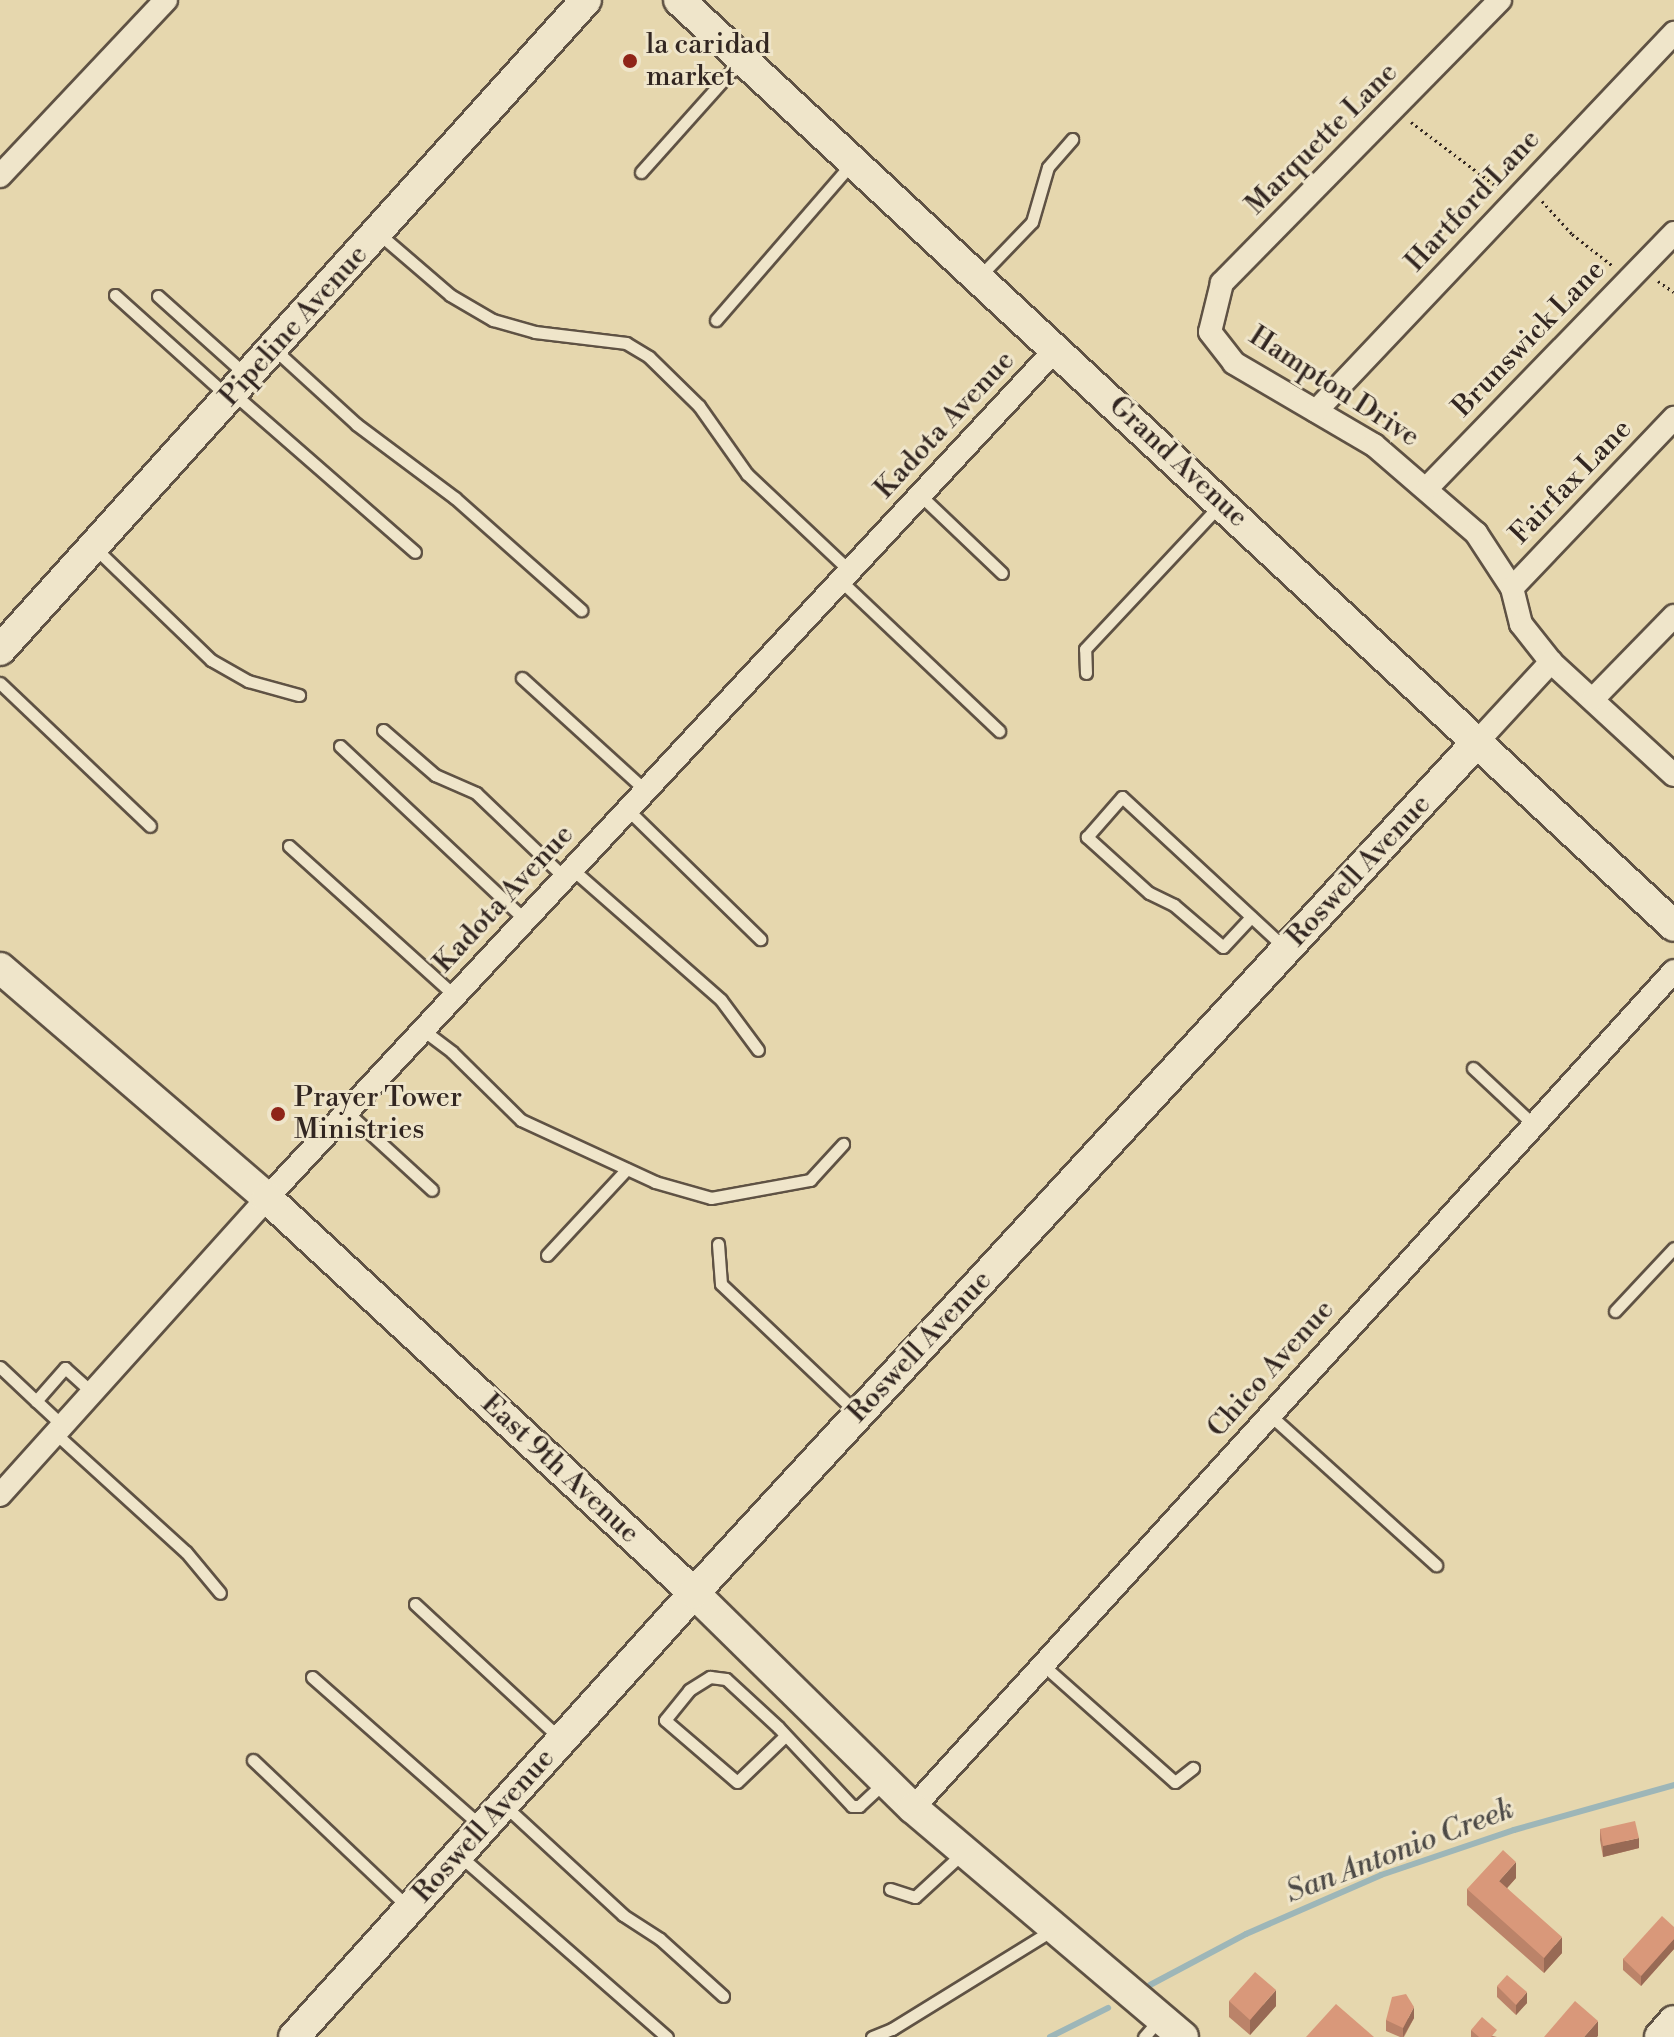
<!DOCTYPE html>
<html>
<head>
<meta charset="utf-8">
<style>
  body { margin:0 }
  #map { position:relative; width:1674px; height:2037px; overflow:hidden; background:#e6d7ae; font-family:"Libre Bodoni",serif }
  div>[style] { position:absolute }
  .stream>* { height:6px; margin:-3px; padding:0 3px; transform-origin:3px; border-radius:3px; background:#9db6b8 }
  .path>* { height:3px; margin-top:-1.5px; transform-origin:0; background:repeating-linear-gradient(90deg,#322621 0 2px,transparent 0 6px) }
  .roads { filter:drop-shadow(2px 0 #5f5244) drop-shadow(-2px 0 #5f5244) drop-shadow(0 2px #5f5244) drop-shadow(0 -2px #5f5244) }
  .lane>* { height:11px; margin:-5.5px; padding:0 5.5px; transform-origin:5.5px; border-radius:5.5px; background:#efe5ca }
  .street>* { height:22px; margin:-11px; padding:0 11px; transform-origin:11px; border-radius:11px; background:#efe5ca }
  .secondary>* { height:30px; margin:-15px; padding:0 15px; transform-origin:15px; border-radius:15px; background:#efe5ca }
  .wall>* { inset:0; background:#bb8369 }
  .shaded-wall>* { inset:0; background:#986a55 }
  .building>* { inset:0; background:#d9987a }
  .dots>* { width:22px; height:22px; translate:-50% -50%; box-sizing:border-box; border:4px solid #efe5ca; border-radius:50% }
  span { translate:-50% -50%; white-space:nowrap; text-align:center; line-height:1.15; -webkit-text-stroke:6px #efe5ca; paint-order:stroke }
  .poi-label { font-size:28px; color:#322621 }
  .left { translate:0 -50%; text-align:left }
  .street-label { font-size:28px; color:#322621 }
  .water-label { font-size:30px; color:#4d4a47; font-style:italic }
</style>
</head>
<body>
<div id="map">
  <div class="stream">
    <i style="left:1150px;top:1985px;width:109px;rotate:-28deg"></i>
    <i style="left:1246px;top:1934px;width:147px;rotate:-23.6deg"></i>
    <i style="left:1381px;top:1875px;width:140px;rotate:-18.7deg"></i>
    <i style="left:1514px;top:1830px;width:166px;rotate:-15.7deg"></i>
    <i style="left:1050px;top:2037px;width:65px;rotate:-26.6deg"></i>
  </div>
  <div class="path">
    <i style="left:1411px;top:122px;width:111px;rotate:37deg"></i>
    <i style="left:1542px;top:201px;width:45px;rotate:47.7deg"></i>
    <i style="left:1572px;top:234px;width:52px;rotate:38deg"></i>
    <i style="left:1658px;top:281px;width:19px;rotate:35deg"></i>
  </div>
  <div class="roads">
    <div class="lane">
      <i style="left:641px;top:172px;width:152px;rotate:-48.2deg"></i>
      <i style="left:378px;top:233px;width:95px;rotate:40.7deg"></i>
      <i style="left:450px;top:295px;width:50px;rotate:30.2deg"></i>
      <i style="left:493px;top:320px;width:44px;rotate:15.9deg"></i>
      <i style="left:535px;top:332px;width:92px;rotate:6.9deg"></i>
      <i style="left:626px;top:343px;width:27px;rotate:31deg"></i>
      <i style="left:649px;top:357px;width:70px;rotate:44.4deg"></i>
      <i style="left:699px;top:406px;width:83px;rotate:54.8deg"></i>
      <i style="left:747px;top:474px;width:141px;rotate:43.3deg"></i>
      <i style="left:979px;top:277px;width:76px;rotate:-46.1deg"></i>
      <i style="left:1032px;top:222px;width:57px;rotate:-73.8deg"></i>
      <i style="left:1048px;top:167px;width:37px;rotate:-49deg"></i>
      <i style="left:115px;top:295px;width:149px;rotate:42deg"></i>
      <i style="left:158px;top:296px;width:117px;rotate:41.9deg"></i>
      <i style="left:716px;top:320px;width:209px;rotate:-49.1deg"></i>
      <i style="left:274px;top:349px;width:111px;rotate:42.4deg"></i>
      <i style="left:356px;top:424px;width:124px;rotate:36.8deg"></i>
      <i style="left:455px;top:498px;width:169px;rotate:41.6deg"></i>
      <i style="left:234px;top:394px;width:240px;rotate:41.1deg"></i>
      <i style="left:920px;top:495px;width:113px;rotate:43.6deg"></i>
      <i style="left:96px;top:549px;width:160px;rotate:44deg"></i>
      <i style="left:211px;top:660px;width:43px;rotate:29.6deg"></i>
      <i style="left:248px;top:681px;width:53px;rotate:15.4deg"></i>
      <i style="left:841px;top:581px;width:218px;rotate:43.5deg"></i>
      <i style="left:1086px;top:673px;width:24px;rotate:-92deg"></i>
      <i style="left:1085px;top:649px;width:196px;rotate:-46.9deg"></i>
      <i style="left:522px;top:678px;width:168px;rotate:42.3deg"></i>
      <i style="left:0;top:683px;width:207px;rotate:43.6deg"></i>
      <i style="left:383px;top:730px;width:69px;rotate:40.9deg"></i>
      <i style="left:435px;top:775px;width:45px;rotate:23.7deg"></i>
      <i style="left:476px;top:793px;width:123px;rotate:43.7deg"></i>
      <i style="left:340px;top:746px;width:254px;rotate:43.2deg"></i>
      <i style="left:628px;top:810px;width:185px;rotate:44.3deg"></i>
      <i style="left:289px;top:846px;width:224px;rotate:42.1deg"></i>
      <i style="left:572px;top:869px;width:198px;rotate:41.3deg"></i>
      <i style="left:721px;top:1000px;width:62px;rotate:53.5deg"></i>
      <i style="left:1251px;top:917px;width:41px;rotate:133deg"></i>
      <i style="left:1223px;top:947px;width:65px;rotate:-139.4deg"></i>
      <i style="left:1174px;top:905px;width:28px;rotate:-154deg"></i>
      <i style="left:1149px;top:893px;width:84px;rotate:-137.9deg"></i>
      <i style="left:1087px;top:837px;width:53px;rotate:-48.8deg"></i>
      <i style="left:1122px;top:797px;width:224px;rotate:42.8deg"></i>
      <i style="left:423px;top:1030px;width:36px;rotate:37deg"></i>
      <i style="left:452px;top:1052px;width:97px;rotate:44.6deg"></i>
      <i style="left:521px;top:1120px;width:148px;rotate:24.8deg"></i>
      <i style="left:655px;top:1182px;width:58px;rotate:15.9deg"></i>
      <i style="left:711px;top:1198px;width:101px;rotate:-10.3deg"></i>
      <i style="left:810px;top:1180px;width:49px;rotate:-47.5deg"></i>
      <i style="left:1473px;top:1068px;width:83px;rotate:43.1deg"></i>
      <i style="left:347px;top:1112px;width:115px;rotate:42.5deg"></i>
      <i style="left:718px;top:1244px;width:40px;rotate:85.7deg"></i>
      <i style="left:721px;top:1284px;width:189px;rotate:43.5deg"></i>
      <i style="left:547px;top:1255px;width:117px;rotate:-47.1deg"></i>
      <i style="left:1615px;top:1311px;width:86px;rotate:-46.9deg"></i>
      <i style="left:0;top:1367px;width:50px;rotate:43.4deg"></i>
      <i style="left:1270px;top:1415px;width:224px;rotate:42.1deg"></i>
      <i style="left:62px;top:1425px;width:35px;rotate:-137deg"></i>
      <i style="left:36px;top:1401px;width:44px;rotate:-48.7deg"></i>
      <i style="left:65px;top:1368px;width:36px;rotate:42deg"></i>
      <i style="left:55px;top:1433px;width:177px;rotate:42.3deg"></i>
      <i style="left:186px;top:1552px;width:53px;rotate:50.3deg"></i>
      <i style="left:415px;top:1604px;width:199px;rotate:42.8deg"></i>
      <i style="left:1043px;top:1665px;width:176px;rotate:41.6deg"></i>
      <i style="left:1175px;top:1782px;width:23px;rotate:-38deg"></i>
      <i style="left:312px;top:1677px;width:227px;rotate:41.4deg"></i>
      <i style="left:785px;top:1736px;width:66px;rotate:136.2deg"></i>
      <i style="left:737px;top:1782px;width:95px;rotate:-139.3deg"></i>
      <i style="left:665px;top:1720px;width:38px;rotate:-51deg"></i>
      <i style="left:689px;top:1690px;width:25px;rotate:-32deg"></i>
      <i style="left:710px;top:1677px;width:16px;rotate:7deg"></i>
      <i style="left:726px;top:1679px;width:71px;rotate:42.7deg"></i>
      <i style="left:778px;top:1727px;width:108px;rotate:46.9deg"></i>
      <i style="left:852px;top:1806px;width:7px"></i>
      <i style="left:859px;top:1806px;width:35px;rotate:-43deg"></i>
      <i style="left:253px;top:1760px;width:215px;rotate:43.5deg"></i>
      <i style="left:504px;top:1805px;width:162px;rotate:42.7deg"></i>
      <i style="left:623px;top:1915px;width:44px;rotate:33deg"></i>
      <i style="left:660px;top:1939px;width:85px;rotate:42.1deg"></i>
      <i style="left:460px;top:1856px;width:275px;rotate:41.2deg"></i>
      <i style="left:890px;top:1889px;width:26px;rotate:18deg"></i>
      <i style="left:915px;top:1897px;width:67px;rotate:-42.6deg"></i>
      <i style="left:872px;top:2037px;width:22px;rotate:-22deg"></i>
      <i style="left:892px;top:2029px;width:188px;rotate:-31.7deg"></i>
      <i style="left:1144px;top:2037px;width:23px;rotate:-49deg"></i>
    </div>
    <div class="street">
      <i style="left:1500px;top:0;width:397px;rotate:134.5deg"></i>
      <i style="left:1222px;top:283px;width:50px;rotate:103.8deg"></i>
      <i style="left:1210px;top:332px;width:39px;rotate:52deg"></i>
      <i style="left:1234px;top:363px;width:162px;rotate:30.4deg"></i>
      <i style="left:1374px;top:445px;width:135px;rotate:40.8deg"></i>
      <i style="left:1476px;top:533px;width:66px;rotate:56.8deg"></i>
      <i style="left:1512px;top:588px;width:37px;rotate:76deg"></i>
      <i style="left:1521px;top:624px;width:48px;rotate:51.7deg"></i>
      <i style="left:1551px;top:662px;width:167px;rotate:42.6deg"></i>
      <i style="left:0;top:176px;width:242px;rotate:-46.7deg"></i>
      <i style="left:1316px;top:411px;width:521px;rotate:-46.56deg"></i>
      <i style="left:1427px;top:488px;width:355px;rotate:-45.9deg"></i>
      <i style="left:1512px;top:588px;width:235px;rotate:-46.4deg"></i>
      <i style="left:1593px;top:699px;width:116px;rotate:-45.7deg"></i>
      <i style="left:1478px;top:741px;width:108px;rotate:-47.3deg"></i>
      <i style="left:0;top:1495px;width:399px;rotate:-48deg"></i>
      <i style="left:267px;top:1198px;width:1159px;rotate:-47.1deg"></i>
      <i style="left:913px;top:1808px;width:1131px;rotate:-47.72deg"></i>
    </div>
    <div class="secondary">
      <i style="left:679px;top:0;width:1359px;rotate:42.94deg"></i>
      <i style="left:0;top:650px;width:875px;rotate:-47.96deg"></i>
      <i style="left:0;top:968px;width:352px;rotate:40.7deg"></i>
      <i style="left:267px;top:1198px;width:582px;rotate:42.77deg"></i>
      <i style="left:694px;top:1593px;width:307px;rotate:44.5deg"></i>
      <i style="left:913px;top:1808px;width:354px;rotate:40.3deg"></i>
      <i style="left:294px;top:2037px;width:598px;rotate:-47.98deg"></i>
      <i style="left:694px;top:1593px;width:1158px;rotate:-47.38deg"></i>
      <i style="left:1660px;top:2037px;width:21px;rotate:-49deg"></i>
    </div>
  </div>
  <div class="wall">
    <i style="clip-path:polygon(1600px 1829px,1639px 1848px,1603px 1857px,1600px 1840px)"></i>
    <i style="clip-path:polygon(1516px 1878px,1507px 1888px,1562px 1953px,1544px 1973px,1467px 1905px,1467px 1889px)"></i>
    <i style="clip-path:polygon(1674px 1927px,1674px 1949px,1641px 1986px,1623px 1970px,1623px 1959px)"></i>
    <i style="clip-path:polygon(1497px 1986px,1527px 2003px,1516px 2015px,1497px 1997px)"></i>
    <i style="clip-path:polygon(1229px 2001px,1276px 2006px,1250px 2035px,1229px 2017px)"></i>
    <i style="clip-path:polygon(1414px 2018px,1404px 2037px,1400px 2037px,1386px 2031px,1386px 2020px)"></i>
    <i style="clip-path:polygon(1471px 2030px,1497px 2037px,1471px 2037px)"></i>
  </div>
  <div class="shaded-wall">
    <i style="clip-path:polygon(1639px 1838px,1639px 1848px,1603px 1857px,1603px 1846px)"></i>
    <i style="clip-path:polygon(1516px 1862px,1516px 1878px,1499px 1897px,1499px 1881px)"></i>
    <i style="clip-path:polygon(1562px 1937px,1562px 1953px,1544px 1973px,1544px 1958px)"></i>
    <i style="clip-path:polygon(1674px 1939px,1674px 1949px,1641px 1986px,1641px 1976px)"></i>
    <i style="clip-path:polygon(1276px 1990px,1276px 2006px,1250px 2035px,1250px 2020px)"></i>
    <i style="clip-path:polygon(1527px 1992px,1527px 2003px,1516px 2015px,1516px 2005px)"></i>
    <i style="clip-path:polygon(1414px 2007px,1414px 2018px,1403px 2037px,1403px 2028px)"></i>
    <i style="clip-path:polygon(1598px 2021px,1598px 2036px,1597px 2037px,1584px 2037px)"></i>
  </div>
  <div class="building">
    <i style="clip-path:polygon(1635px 1821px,1639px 1838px,1603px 1846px,1600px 1829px)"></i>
    <i style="clip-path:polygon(1503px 1850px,1516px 1862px,1499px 1881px,1562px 1937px,1544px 1958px,1467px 1889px)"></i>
    <i style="clip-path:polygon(1662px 1916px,1674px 1927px,1674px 1939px,1641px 1976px,1623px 1959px)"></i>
    <i style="clip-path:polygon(1255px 1972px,1276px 1990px,1250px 2020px,1229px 2001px)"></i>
    <i style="clip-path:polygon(1507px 1975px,1527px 1992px,1516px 2005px,1497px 1986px)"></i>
    <i style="clip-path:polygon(1406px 1994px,1414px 2007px,1403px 2028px,1386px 2020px,1392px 1997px)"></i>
    <i style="clip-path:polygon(1575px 2001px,1598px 2021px,1584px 2037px,1544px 2037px)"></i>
    <i style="clip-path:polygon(1336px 2004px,1374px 2037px,1306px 2037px)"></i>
    <i style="clip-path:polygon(1482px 2017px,1497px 2030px,1491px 2037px,1479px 2037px,1471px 2030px)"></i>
  </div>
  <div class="dots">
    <i style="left:630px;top:61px;background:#8f2418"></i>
    <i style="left:278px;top:1114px;background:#8f2418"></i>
  </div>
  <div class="poi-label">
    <span class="left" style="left:646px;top:61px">la caridad<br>market</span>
    <span class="left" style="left:294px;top:1114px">Prayer Tower<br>Ministries</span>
  </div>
  <div class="street-label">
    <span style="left:1322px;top:139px;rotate:-45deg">Marquette Lane</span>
    <span style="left:1473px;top:201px;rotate:-47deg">Hartford Lane</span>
    <span style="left:294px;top:326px;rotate:-48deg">Pipeline Avenue</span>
    <span style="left:1529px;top:339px;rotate:-46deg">Brunswick Lane</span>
    <span style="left:1334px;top:387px;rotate:33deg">Hampton Drive</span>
    <span style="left:945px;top:425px;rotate:-47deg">Kadota Avenue</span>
    <span style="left:1178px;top:462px;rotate:43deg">Grand Avenue</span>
    <span style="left:1571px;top:482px;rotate:-46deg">Fairfax Lane</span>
    <span style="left:1359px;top:871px;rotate:-47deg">Roswell Avenue</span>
    <span style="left:504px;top:899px;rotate:-47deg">Kadota Avenue</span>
    <span style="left:920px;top:1347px;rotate:-47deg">Roswell Avenue</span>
    <span style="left:1271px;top:1369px;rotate:-48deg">Chico Avenue</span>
    <span style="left:560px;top:1469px;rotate:43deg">East 9th Avenue</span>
    <span style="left:484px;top:1826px;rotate:-48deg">Roswell Avenue</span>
  </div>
  <div class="water-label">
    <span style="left:1400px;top:1851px;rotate:-21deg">San Antonio Creek</span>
  </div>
</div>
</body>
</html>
